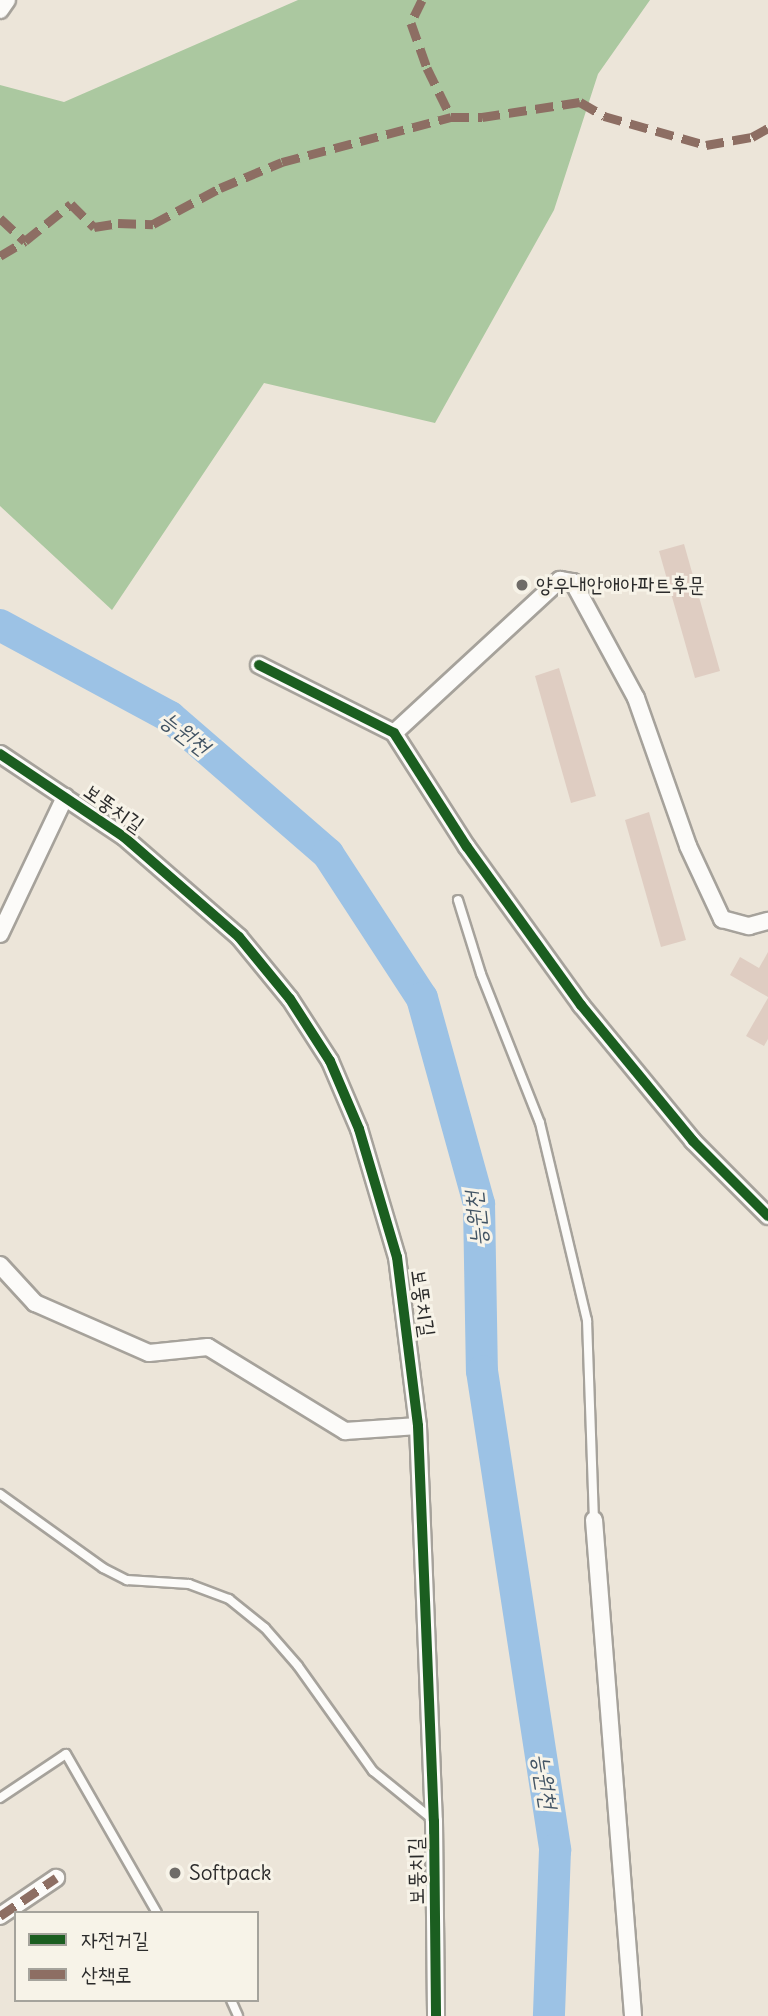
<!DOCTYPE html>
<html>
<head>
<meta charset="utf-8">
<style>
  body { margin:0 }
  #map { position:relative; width:768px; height:2016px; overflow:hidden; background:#ece5d9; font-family:Delius,"Poor Story",sans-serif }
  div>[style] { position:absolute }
  .forest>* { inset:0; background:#abc8a0 }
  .river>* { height:32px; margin:-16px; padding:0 16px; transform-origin:16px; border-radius:16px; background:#9cc2e5 }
  .building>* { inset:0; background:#dfcdc2 }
  .roads { filter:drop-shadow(2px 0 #a6a29b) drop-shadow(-2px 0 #a6a29b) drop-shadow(0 2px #a6a29b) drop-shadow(0 -2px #a6a29b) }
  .lane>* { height:8px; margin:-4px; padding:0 4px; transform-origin:4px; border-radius:4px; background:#fcfbf9 }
  .street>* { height:16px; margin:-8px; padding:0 8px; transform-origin:8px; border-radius:8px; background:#fcfbf9 }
  .quiet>* { height:9px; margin-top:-4.5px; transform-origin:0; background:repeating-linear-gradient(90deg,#8d6e63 0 18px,transparent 0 27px) }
  .cycleway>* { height:10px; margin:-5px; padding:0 5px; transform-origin:5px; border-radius:5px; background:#1b5e20 }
  .dots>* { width:19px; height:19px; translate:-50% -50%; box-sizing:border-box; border:4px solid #f7f3e8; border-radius:50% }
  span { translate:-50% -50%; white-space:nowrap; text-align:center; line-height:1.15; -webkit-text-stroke:6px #f7f3e8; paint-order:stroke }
  .poi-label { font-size:21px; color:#2b2b2b }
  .left { translate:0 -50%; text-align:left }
  .street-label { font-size:21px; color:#2b2b2b }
  .water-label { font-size:23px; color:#425464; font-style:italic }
  .legend { position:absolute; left:14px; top:1911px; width:245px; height:91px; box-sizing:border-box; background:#f7f3e8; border:2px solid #a5a39c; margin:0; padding:9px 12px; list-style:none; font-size:21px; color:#2b2b2b }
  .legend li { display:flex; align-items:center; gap:14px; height:35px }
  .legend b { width:35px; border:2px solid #a5a39c }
</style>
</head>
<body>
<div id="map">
  <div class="forest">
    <i style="clip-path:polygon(298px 0,650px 0,598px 74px,554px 210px,435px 423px,264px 383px,112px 610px,0 506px,0 85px,64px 102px)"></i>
  </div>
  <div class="river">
    <i style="left:0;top:625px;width:193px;rotate:28.4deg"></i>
    <i style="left:170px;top:717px;width:209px;rotate:40.9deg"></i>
    <i style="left:328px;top:854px;width:172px;rotate:56.9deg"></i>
    <i style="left:422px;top:998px;width:214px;rotate:74.5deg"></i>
    <i style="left:479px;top:1204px;width:167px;rotate:89deg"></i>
    <i style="left:482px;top:1371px;width:485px;rotate:81.3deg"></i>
    <i style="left:555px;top:1850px;width:166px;rotate:92.1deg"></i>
  </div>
  <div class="building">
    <i style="clip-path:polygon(684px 544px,720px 671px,695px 678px,659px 551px)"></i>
    <i style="clip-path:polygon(559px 668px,596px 796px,571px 803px,535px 676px)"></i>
    <i style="clip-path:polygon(649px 812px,686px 940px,661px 947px,625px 820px)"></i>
    <i style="clip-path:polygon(768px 952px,768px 997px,730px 975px,740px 957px,759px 968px)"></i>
    <i style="clip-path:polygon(768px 998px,768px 1039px,764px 1046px,746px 1036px)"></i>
  </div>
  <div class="roads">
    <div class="lane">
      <i style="left:458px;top:900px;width:77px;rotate:72.7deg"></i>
      <i style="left:481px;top:974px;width:160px;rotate:68.4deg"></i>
      <i style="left:540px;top:1123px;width:203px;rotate:76.6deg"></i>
      <i style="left:587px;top:1320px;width:200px;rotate:88deg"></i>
      <i style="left:0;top:1494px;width:127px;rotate:35.7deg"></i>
      <i style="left:103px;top:1568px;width:27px;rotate:27deg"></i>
      <i style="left:127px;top:1580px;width:62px;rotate:3.7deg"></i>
      <i style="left:189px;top:1584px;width:43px;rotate:20.6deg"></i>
      <i style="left:229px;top:1599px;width:46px;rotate:38.9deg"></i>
      <i style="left:265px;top:1628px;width:50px;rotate:49deg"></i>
      <i style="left:298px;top:1666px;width:129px;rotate:54.5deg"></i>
      <i style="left:373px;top:1771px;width:76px;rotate:39.1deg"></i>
      <i style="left:0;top:1798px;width:79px;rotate:-33.7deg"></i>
      <i style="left:66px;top:1754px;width:183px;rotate:60.2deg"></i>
      <i style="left:231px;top:2000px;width:17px;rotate:66deg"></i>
    </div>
    <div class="street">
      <i style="left:0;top:10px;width:12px;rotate:-55deg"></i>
      <i style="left:259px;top:665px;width:151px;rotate:26.7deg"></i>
      <i style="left:394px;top:733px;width:135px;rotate:57.4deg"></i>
      <i style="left:467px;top:847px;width:195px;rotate:54.2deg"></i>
      <i style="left:581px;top:1005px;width:176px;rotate:50.5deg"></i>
      <i style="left:693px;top:1141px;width:106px;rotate:45deg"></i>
      <i style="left:394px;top:733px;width:226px;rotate:-42.7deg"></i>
      <i style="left:560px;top:580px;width:13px;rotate:9deg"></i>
      <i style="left:573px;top:582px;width:132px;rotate:61.5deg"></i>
      <i style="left:636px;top:698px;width:157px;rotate:70.6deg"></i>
      <i style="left:688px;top:846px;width:81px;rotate:65deg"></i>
      <i style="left:722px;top:919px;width:28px;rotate:15deg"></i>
      <i style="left:749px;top:926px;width:20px;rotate:-15deg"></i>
      <i style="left:0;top:754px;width:149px;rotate:33.8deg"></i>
      <i style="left:124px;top:837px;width:152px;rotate:41deg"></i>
      <i style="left:239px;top:937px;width:80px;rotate:50.6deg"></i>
      <i style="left:290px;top:999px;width:74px;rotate:57.2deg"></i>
      <i style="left:330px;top:1061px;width:74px;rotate:66.9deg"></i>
      <i style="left:359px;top:1129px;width:134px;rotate:73.5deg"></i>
      <i style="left:397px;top:1257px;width:170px;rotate:82.9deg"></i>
      <i style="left:418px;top:1426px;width:395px;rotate:87.7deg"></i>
      <i style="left:434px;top:1821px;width:195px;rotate:89.4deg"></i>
      <i style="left:0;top:934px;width:152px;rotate:-64.6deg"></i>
      <i style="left:0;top:1265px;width:52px;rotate:47.4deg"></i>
      <i style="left:35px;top:1303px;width:124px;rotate:23.7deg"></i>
      <i style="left:149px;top:1353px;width:59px;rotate:-5.8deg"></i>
      <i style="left:208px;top:1347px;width:161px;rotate:31.5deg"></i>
      <i style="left:345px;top:1431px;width:73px;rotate:-3.9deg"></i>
      <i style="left:594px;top:1520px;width:498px;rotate:85.5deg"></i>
      <i style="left:0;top:1916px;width:68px;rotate:-34.2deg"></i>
    </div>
  </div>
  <div class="quiet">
    <i style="left:422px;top:0;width:25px;rotate:116deg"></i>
    <i style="left:411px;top:23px;width:48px;rotate:70.4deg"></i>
    <i style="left:427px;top:68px;width:55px;rotate:63.9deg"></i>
    <i style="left:0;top:218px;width:34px;rotate:43deg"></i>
    <i style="left:25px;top:241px;width:59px;rotate:-38.8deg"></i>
    <i style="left:71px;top:204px;width:33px;rotate:45deg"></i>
    <i style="left:94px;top:227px;width:24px;rotate:-9deg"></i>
    <i style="left:118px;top:223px;width:35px;rotate:2deg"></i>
    <i style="left:153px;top:224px;width:76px;rotate:-28.2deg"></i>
    <i style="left:220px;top:188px;width:67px;rotate:-22.8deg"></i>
    <i style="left:282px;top:162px;width:175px;rotate:-14.9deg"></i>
    <i style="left:451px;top:117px;width:31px"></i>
    <i style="left:482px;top:117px;width:99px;rotate:-8.7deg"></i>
    <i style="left:580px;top:102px;width:28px;rotate:30deg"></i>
    <i style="left:604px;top:116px;width:106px;rotate:15.9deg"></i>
    <i style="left:706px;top:145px;width:47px;rotate:-9.9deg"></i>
    <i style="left:752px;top:137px;width:18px;rotate:-29deg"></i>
    <i style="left:0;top:256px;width:29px;rotate:-31deg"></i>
    <i style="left:0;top:1916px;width:68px;rotate:-34.2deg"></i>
  </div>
  <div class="cycleway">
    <i style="left:259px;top:665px;width:151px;rotate:26.7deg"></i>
    <i style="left:394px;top:733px;width:135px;rotate:57.4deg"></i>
    <i style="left:467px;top:847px;width:195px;rotate:54.2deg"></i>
    <i style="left:581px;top:1005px;width:176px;rotate:50.5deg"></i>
    <i style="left:693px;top:1141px;width:106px;rotate:45deg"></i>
    <i style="left:0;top:754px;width:149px;rotate:33.8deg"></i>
    <i style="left:124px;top:837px;width:152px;rotate:41deg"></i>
    <i style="left:239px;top:937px;width:80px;rotate:50.6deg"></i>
    <i style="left:290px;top:999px;width:74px;rotate:57.2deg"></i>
    <i style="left:330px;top:1061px;width:74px;rotate:66.9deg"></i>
    <i style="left:359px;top:1129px;width:134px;rotate:73.5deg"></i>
    <i style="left:397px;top:1257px;width:170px;rotate:82.9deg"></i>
    <i style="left:418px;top:1426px;width:395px;rotate:87.7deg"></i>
    <i style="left:434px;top:1821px;width:195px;rotate:89.4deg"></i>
  </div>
  <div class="dots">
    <i style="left:522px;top:585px;background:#6f6c68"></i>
    <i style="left:175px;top:1873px;background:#6f6c68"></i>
  </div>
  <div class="poi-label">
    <span class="left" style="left:536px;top:585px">양우내안애아파트후문</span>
    <span class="left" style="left:189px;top:1873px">Softpack</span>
  </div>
  <div class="street-label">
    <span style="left:114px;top:808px;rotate:35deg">보뚱치길</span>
    <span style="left:423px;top:1303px;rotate:82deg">보뚱치길</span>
    <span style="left:416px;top:1871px;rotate:-91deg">보뚱치길</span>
  </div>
  <div class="water-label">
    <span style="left:185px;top:733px;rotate:38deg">능원천</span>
    <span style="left:476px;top:1219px;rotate:-96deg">능원천</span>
    <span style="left:545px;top:1781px;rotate:81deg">능원천</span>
  </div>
  <ul class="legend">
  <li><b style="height:9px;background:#1b5e20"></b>자전거길</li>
  <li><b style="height:9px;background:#8d6e63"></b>산책로</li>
  </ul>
</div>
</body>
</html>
